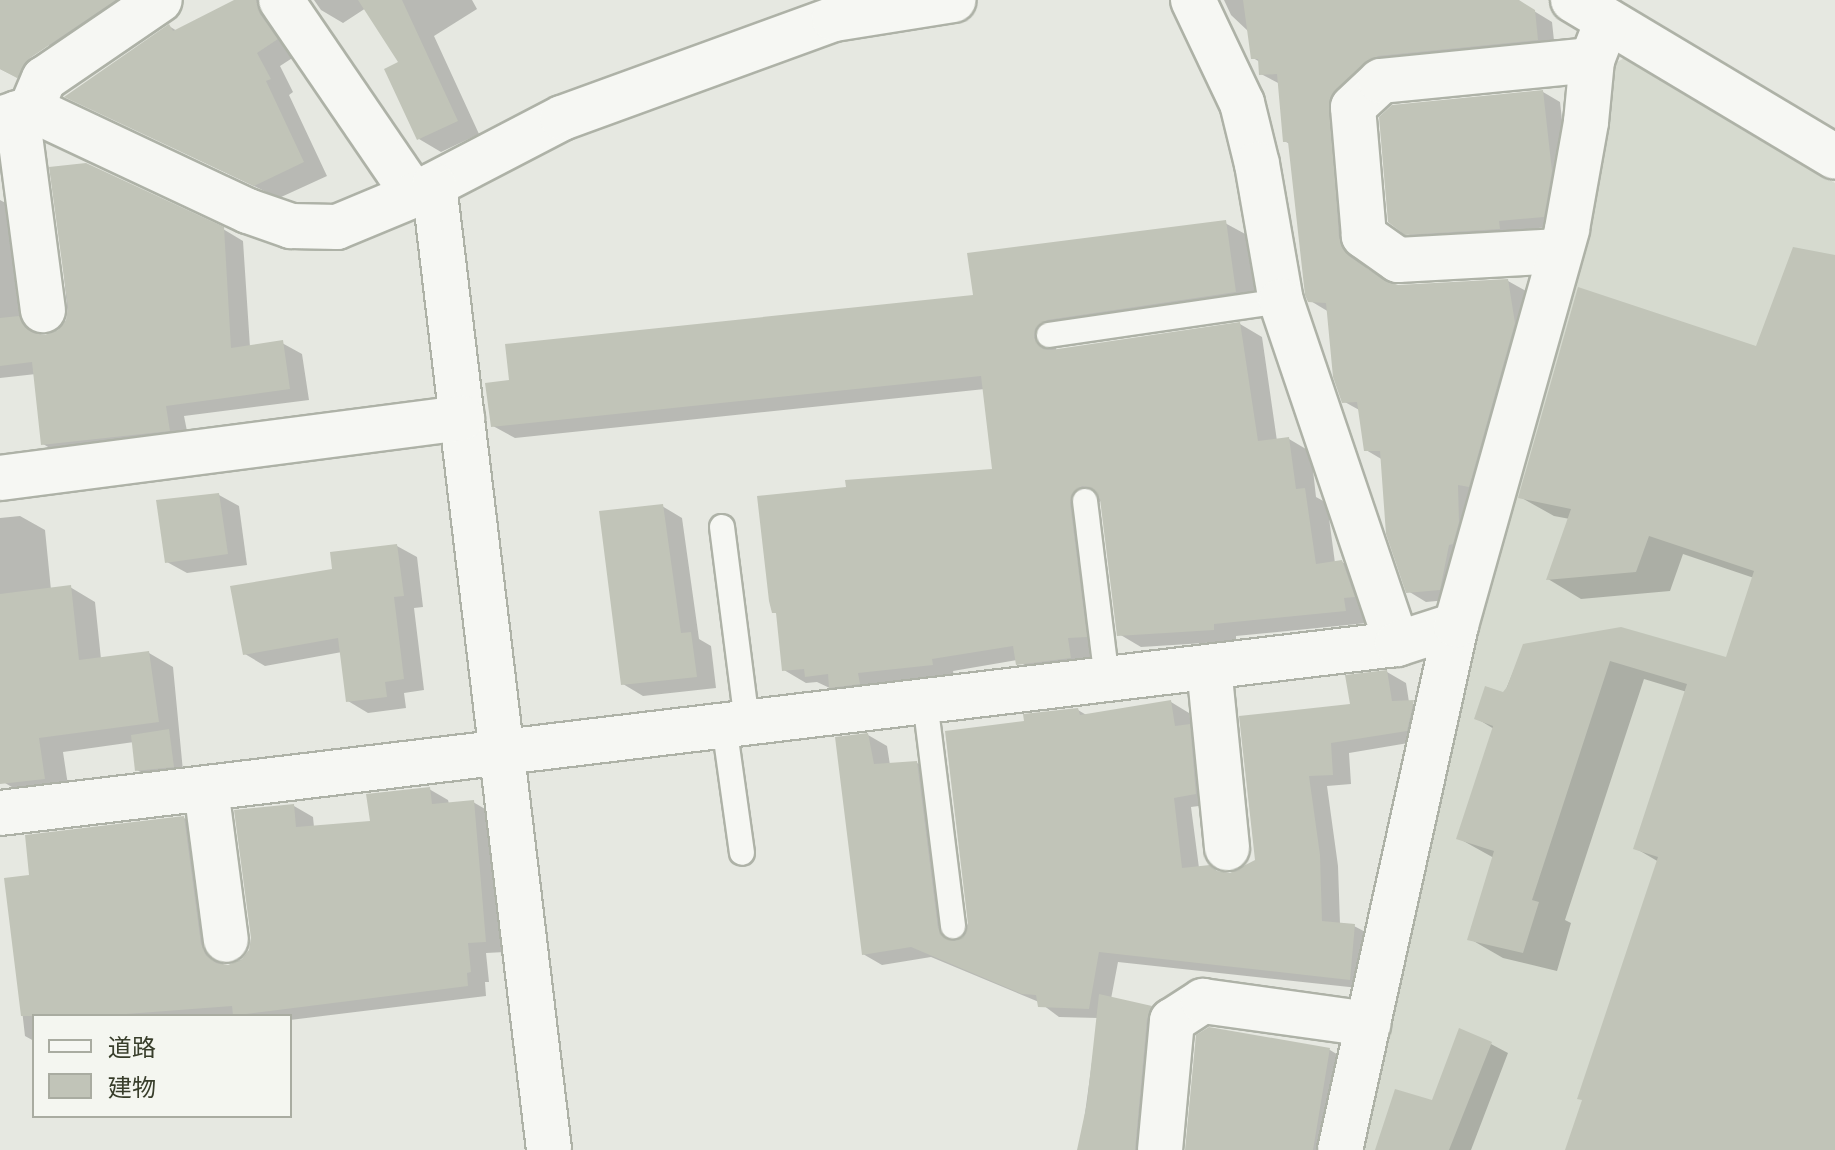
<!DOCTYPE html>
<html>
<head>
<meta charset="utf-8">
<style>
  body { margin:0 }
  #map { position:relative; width:1835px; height:1150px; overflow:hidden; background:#e6e8e1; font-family:"Alegreya Sans","Noto Sans JP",sans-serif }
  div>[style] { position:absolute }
  .built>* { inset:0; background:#d6dacf }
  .shadow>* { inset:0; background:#0003 }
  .building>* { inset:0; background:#c1c4b8 }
  .roads { filter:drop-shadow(2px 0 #aeb2a7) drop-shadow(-2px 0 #aeb2a7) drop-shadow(0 2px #aeb2a7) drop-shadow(0 -2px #aeb2a7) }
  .service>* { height:24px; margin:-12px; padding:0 12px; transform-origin:12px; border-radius:12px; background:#f6f7f3 }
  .minor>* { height:44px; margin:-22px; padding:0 22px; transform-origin:22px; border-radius:22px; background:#f6f7f3 }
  span { translate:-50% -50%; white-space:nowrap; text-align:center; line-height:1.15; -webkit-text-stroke:8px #f4f6f0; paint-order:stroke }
  .legend { position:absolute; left:32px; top:1014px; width:260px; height:104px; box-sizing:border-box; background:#f4f6f0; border:2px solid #a9aca1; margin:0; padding:10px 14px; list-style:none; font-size:24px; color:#383e2b }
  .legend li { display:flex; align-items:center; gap:16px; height:40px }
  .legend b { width:40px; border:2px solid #a9aca1 }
</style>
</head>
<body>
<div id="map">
  <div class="built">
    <i style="clip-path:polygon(1626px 57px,1835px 183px,1835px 1150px,1349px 1150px,1603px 70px)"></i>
  </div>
  <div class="shadow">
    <i style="clip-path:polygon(12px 0,137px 0,66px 56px,48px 45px)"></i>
    <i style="clip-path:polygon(238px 0,280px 0,300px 53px,280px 66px,293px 92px,289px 95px,327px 176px,279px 198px,67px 97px,169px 26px,177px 31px)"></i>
    <i style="clip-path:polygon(314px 0,472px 0,477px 9px,434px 36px,479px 134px,441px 152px,419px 139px,401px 63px,366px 8px,343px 23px,321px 10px)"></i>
    <i style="clip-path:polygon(1224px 0,1516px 0,1552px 22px,1555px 50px,1354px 99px,1357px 250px,1367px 269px,1398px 287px,1508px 281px,1526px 291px,1532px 334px,1458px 599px,1426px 602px,1408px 591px,1383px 460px,1366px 450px,1361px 411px,1343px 401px,1329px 312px,1309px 300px,1290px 144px,1284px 141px,1280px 84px,1261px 74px,1260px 62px,1253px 58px,1249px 32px,1231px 15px)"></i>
    <i style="clip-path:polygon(0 38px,44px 73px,35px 86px,0 69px)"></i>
    <i style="clip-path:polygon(1543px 92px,1560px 102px,1569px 182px,1561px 226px,1516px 230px,1517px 238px,1425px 243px,1406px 233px)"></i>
    <i style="clip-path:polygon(0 200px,22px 212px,37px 326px,42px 336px,59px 332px,68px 319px,60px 230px,223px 229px,243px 241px,250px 347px,282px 343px,302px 354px,309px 400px,184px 416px,189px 441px,62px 455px,43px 444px,36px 374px,0 378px)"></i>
    <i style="clip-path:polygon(1225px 223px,1247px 235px,1257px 304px,1057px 341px,1056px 351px,1240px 324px,1262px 337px,1277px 441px,1289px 439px,1311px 452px,1316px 497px,1327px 503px,1335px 563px,1342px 562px,1364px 575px,1367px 623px,1236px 636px,1236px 641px,1141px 647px,1119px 634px,1102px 500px,1093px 507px,1108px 649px,1089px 650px,1092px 670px,1040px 676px,1017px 660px,953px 671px,954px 677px,853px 699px,817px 682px,806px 683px,784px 670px,778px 614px,773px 612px,994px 471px,985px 389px,515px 438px,493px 426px,975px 297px)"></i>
    <i style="clip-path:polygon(1835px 258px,1835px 1150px,1567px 1150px,1659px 862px,1635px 848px,1687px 692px,1644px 679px,1565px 920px,1571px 923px,1557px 971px,1503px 958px,1470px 939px,1494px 858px,1458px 838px,1494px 729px,1476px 718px,1504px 694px,1524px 646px,1728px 660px,1754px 578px,1683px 554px,1670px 591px,1581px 599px,1548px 579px,1570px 519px,1554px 516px,1520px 497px,1757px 348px)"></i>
    <i style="clip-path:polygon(219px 495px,239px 506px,247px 565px,187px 573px,167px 562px)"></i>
    <i style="clip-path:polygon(662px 506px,682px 518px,699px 639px,711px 646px,716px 688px,643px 696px,623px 684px)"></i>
    <i style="clip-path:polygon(20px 516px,45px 530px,51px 590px,70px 587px,95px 602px,101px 659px,149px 653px,173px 667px,183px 771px,147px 776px,137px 770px,134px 742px,63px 752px,69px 792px,29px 797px,5px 783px,0 738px,0 518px)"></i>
    <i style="clip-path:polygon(397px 546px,417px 557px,423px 607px,414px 608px,424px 690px,404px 693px,406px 708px,368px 713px,348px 701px,342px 652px,265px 666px,245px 654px,335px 571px)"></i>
    <i style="clip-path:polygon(1387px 672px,1406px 683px,1409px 702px,1432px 713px,1426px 740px,1349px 753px,1351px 784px,1327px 786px,1338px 866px,1340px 924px,1354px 926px,1373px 936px,1368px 989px,1118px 962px,1111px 999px,1152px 1008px,1170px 1019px,1154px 1150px,1080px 1150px,1098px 1018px,1059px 1017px,1039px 1002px,931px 957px,882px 965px,863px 954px,868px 735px,887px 746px,890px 765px,917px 763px,936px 774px,956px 941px,963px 940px,1026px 723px,1078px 710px,1088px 716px,1171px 702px,1189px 713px,1192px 728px,1208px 737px,1214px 804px,1191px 807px,1199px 868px,1231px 875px,1257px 861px,1241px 717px,1352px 706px)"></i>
    <i style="clip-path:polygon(429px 789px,448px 800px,449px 804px,473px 802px,492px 813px,505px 952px,486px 953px,489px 982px,485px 982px,486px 996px,290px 1020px,290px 1016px,34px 1016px,34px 1041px,25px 1036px,7px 880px,31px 877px,184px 818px,203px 829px,220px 956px,224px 966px,229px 967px,243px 961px,251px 951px,294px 806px,313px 817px,314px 827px,373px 822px)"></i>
    <i style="clip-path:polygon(1209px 1029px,1330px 1050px,1348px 1061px,1333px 1150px,1187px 1150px)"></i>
    <i style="clip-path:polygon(1491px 1044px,1508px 1053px,1471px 1150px,1377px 1150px,1433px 1103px)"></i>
  </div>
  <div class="building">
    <i style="clip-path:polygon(0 0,116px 0,30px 58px,17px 78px,0 69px)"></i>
    <i style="clip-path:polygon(234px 0,256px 0,260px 14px,278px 39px,257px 53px,271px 79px,266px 81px,304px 162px,254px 186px,64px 97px,169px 24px,173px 31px)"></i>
    <i style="clip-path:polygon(358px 0,402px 0,458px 121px,417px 140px,384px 69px,398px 62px)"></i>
    <i style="clip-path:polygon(1243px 0,1519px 0,1535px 10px,1538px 40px,1378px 56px,1364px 63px,1330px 99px,1339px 238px,1349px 256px,1384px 280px,1398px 285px,1508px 279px,1515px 323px,1469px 487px,1458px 485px,1459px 522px,1453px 544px,1449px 545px,1440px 590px,1406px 593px,1386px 534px,1380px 451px,1364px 451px,1357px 402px,1342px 403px,1333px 377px,1326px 303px,1308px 302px,1305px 295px,1288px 142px,1283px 142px,1277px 74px,1259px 75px,1258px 59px,1251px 59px)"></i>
    <i style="clip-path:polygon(1543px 90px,1552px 171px,1544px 217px,1499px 221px,1500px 229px,1405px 235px,1388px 222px,1379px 117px,1392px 105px)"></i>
    <i style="clip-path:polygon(86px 163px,224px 227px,231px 348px,283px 340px,290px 389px,166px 406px,170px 431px,41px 445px,32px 362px,0 366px,0 318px,19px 316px,33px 333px,45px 335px,58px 330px,66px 320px,68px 307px,49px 167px)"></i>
    <i style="clip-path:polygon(1226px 220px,1236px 292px,1047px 320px,1035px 329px,1034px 338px,1043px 349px,1051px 350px,1240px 322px,1258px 441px,1289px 437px,1296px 489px,1305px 488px,1316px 564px,1342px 560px,1355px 597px,1344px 598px,1346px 611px,1214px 624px,1214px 630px,1117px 636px,1100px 499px,1092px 488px,1082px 486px,1072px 494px,1070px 503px,1087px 637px,1068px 638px,1071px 658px,1016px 665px,1013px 646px,932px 659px,933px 665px,858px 673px,860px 684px,829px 688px,828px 674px,805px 677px,804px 669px,782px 671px,776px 613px,772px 613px,769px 601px,757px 496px,846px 487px,845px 480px,992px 469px,981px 376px,491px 427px,485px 383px,509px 380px,505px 344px,973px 295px,967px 253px)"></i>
    <i style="clip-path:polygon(1793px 247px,1835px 255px,1835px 1150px,1565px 1150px,1582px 1100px,1577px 1099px,1658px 857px,1633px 849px,1687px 684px,1610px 661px,1532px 900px,1539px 902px,1523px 953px,1467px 940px,1494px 851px,1456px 839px,1493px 726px,1474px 719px,1485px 686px,1503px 692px,1507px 687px,1523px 644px,1621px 627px,1726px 657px,1754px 571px,1649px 536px,1636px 572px,1546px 580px,1571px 509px,1518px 498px,1578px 287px,1756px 346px)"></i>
    <i style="clip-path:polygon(219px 493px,228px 554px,165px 563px,156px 500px)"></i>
    <i style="clip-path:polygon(663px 504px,681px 633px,691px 632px,697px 677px,621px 685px,599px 511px)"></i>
    <i style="clip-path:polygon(397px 544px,404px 596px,394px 597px,404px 679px,385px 682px,387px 697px,346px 702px,338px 638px,243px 655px,230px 586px,332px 569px,330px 552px)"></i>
    <i style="clip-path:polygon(71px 585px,79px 660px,149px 651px,159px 722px,39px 738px,45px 779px,0 784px,0 594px)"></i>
    <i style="clip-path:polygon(1387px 670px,1392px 701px,1414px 700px,1407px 731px,1331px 743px,1333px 775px,1309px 776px,1320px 855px,1322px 921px,1355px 924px,1350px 980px,1099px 952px,1089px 1009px,1038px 1007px,1036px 995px,1022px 994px,911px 947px,862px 955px,835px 737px,868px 733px,874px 764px,917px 761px,938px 928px,942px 936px,954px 941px,963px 937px,968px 924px,945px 731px,1024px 721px,1023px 714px,1078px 708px,1080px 715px,1171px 700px,1175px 726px,1190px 724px,1196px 794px,1174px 798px,1182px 868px,1210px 865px,1217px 871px,1230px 873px,1255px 860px,1239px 716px,1350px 704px,1345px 675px)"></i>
    <i style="clip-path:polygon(169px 729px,174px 767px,135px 771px,131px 735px)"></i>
    <i style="clip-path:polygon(430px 787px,432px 804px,474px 800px,486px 942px,468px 943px,471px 972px,467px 973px,468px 986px,246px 1014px,233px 1015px,232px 1006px,100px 1016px,21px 1016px,4px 878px,29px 875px,25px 835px,184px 816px,201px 944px,206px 955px,216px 963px,228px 965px,242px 959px,249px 950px,251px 938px,234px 810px,294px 804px,296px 827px,370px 821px,366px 794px)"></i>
    <i style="clip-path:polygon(1099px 994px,1152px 1006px,1147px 1019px,1135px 1150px,1077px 1150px,1087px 1103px)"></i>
    <i style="clip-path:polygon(1209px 1027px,1330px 1048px,1313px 1150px,1185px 1150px,1196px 1035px)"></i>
    <i style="clip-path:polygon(1459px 1028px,1492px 1042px,1449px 1150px,1375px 1150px,1395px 1089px,1432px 1100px)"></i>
  </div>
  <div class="roads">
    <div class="service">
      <i style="left:1049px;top:335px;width:234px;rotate:-8.3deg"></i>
      <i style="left:1085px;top:501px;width:179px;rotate:83deg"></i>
      <i style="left:722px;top:527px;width:198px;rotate:82.7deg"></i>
      <i style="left:925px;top:701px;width:227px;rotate:82.9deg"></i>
      <i style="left:724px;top:725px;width:129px;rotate:82deg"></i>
    </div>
    <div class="minor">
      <i style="left:281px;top:0;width:236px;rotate:55.7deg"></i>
      <i style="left:1193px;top:0;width:114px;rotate:64.6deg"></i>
      <i style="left:1242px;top:103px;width:63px;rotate:76.2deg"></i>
      <i style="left:1257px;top:164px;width:139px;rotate:80.1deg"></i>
      <i style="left:1281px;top:301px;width:362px;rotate:71.3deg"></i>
      <i style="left:1573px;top:0;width:305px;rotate:30.9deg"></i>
      <i style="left:31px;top:109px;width:33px;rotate:-67deg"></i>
      <i style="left:44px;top:79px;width:140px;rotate:-34.3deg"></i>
      <i style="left:17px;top:113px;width:199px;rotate:82.5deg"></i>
      <i style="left:0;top:119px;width:33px;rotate:-18deg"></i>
      <i style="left:31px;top:109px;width:240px;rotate:25.2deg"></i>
      <i style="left:248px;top:211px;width:46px;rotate:19.2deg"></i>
      <i style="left:291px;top:226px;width:46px;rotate:1.2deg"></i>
      <i style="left:337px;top:227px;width:83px;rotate:-22.6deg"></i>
      <i style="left:414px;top:195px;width:167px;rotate:-27.5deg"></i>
      <i style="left:562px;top:118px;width:289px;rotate:-20deg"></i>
      <i style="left:834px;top:19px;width:121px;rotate:-9deg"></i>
      <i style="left:434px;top:185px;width:972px;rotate:83.2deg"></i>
      <i style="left:1560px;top:251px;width:162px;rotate:176.8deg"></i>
      <i style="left:1398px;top:260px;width:42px;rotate:-144.8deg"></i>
      <i style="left:1364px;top:236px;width:129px;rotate:-94.9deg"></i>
      <i style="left:1353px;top:107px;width:38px;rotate:-43deg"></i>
      <i style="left:1381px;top:81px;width:212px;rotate:-5.7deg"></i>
      <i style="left:0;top:478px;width:466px;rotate:-7.4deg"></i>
      <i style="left:1209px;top:667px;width:182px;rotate:84.3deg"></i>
      <i style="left:206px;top:789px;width:152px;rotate:82.5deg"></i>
      <i style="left:0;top:813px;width:1407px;rotate:-6.9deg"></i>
      <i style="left:1397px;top:644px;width:62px;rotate:-17.9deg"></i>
      <i style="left:1160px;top:1150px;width:130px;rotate:-84.7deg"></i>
      <i style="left:1172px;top:1021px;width:37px;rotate:-33deg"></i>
      <i style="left:1203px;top:1001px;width:167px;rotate:7.9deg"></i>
      <i style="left:1340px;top:1150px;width:538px;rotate:-77.54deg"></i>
      <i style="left:1456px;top:625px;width:411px;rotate:-74.3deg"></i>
      <i style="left:1567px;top:229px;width:109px;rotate:-79.9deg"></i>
      <i style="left:1586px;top:122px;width:62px;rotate:-84.5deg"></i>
      <i style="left:1592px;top:60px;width:42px;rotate:-69deg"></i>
    </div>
  </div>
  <ul class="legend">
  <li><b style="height:10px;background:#f6f7f3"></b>道路</li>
  <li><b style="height:22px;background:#c1c4b8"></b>建物</li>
  </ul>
</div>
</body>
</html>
